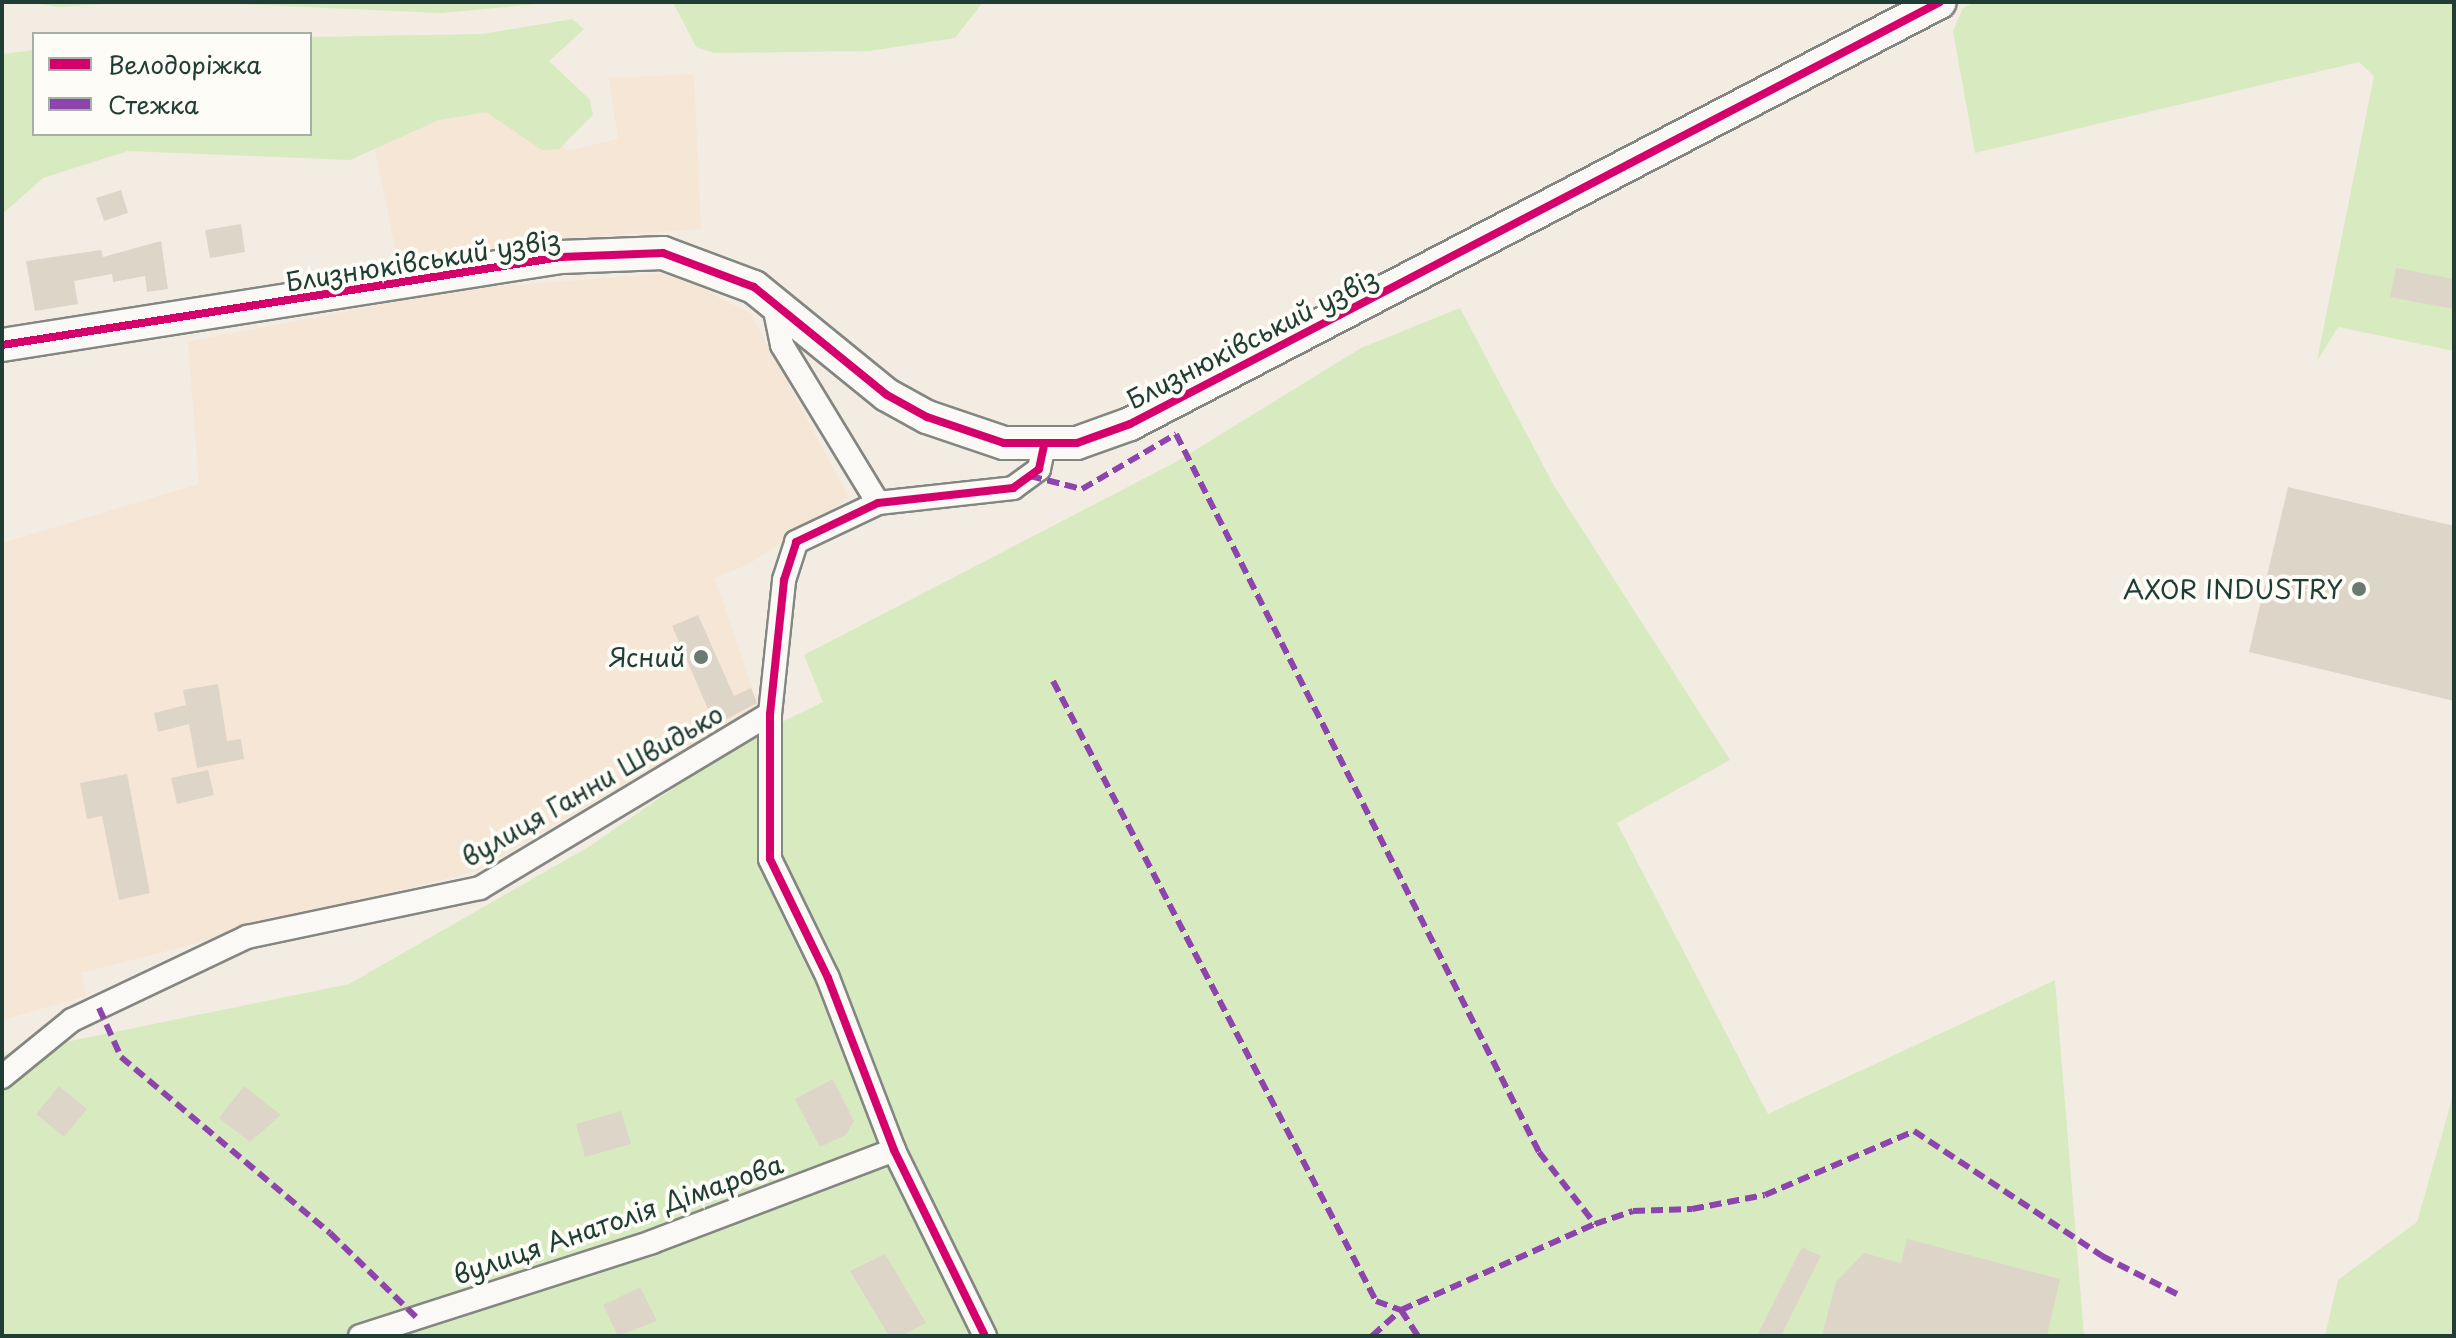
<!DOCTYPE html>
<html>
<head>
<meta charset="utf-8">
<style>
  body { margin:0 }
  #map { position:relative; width:2456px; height:1338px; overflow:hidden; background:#f3ece3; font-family:"Playpen Sans",sans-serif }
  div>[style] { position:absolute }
  .built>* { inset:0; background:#f5e6d6 }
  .green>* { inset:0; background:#d8eabf }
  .building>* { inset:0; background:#ded5c9 }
  .roads { filter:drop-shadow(2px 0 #848681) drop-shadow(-2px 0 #848681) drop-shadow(0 2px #848681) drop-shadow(0 -2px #848681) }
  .street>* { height:22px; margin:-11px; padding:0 11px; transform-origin:11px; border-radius:11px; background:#faf9f6 }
  .secondary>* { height:32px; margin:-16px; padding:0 16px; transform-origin:16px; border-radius:16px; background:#faf9f6 }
  .quiet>* { height:6px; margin-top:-3px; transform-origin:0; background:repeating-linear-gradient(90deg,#8e44ad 0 12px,transparent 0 18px) }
  .cycleway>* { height:8px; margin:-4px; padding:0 4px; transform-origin:4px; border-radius:4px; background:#d6006c }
  .dots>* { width:22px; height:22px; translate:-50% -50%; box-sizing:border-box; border:4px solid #fdfcf7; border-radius:50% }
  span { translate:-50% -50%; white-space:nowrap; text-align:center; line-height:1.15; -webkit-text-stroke:8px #fdfcf7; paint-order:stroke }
  .street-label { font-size:26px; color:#1f3d34 }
  .poi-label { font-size:26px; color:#1f3d34 }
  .right { translate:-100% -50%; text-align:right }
  .frame { position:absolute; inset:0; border:4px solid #1f3d34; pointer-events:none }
  .legend { position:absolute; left:32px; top:32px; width:280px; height:104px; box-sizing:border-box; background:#fdfcf7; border:2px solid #a4b0a9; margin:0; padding:10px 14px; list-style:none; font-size:24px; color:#1f3d34 }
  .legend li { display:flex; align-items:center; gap:16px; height:40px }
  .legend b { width:40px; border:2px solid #a4b0a9 }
</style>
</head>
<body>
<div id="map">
  <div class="built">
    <i style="clip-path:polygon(694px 74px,701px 229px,557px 239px,398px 262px,371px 130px,492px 101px,538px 121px,568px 151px,618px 139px,609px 78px)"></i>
    <i style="clip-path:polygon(673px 273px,751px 314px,849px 498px,749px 564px,715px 578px,758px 706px,476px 871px,81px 973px,86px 996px,2px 1020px,2px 543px,199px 484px,188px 342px,462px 289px)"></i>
  </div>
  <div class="green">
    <i style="clip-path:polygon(27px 2px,135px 2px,59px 7px)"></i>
    <i style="clip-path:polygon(193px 2px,561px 2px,441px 13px)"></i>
    <i style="clip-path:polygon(673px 2px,983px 2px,955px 38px,869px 51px,714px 53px,696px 47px)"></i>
    <i style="clip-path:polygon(1975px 2px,2454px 2px,2454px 351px,2338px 327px,2317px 361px,2374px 76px,2359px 62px,1975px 153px,1953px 31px,1963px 8px)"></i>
    <i style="clip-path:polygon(572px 19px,584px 29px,549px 61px,590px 100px,593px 115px,559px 149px,542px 150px,486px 112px,439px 120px,350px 160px,128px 151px,43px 178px,2px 214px,2px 54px,34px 50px,34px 134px,310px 134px,310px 37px,482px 34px)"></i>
    <i style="clip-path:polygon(1460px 308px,1553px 484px,1730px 760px,1617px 823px,1768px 1114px,2055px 980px,2084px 1336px,2px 1336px,2px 1055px,349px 984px,590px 846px,739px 743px,823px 702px,804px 655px,1176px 462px,1361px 348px)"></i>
    <i style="clip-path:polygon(2454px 1092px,2454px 1336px,2325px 1336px,2338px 1280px,2417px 1222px)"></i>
  </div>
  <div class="building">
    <i style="clip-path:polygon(121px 190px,128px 213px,104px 221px,96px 198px)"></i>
    <i style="clip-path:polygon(241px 224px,245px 252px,210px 258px,205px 230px)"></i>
    <i style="clip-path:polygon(161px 241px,168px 289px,147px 292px,145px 276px,113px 282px,112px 274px,74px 281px,78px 304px,35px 311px,26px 261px,101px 250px,103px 257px)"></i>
    <i style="clip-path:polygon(2396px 268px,2454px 279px,2454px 309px,2390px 297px)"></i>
    <i style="clip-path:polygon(2288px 487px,2454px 526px,2454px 701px,2249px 652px)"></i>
    <i style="clip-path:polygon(698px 615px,734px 696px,751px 688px,757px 703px,715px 725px,672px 626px)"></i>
    <i style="clip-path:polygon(218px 684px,227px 741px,241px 739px,244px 759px,197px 768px,189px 724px,158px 732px,154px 713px,186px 705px,183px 690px)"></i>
    <i style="clip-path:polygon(208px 770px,214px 795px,177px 804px,171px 778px)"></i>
    <i style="clip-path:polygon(127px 774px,150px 893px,119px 900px,102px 816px,87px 819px,80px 783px)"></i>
    <i style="clip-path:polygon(833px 1079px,854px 1121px,846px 1135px,820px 1147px,795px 1099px)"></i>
    <i style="clip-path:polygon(59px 1086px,87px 1109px,64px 1137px,36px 1114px)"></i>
    <i style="clip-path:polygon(244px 1086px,281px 1115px,250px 1142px,219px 1118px)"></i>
    <i style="clip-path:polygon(621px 1111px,631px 1144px,585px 1157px,576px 1124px)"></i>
    <i style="clip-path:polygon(1907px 1239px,2060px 1279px,2047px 1336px,1822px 1336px,1836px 1282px,1864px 1253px,1901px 1263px)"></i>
    <i style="clip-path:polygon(1802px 1247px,1821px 1256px,1781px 1336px,1757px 1336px)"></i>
    <i style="clip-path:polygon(885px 1254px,926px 1323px,901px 1336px,889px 1336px,850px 1271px)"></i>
    <i style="clip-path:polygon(640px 1287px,657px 1321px,618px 1336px,603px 1305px)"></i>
  </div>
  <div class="roads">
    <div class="street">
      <i style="left:773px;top:301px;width:45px;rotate:78.4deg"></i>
      <i style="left:782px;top:345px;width:185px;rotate:58.7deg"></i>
      <i style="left:2px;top:1077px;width:90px;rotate:-39.2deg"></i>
      <i style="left:72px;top:1020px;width:194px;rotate:-25.4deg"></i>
      <i style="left:247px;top:937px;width:238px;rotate:-11.9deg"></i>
      <i style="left:480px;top:888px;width:338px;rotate:-31deg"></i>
      <i style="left:360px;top:1336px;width:307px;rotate:-17.8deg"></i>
      <i style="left:652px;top:1242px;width:259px;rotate:-20.8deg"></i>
      <i style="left:985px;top:1336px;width:207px;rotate:-116.1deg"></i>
      <i style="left:894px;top:1150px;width:184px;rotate:-111deg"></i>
      <i style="left:828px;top:978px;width:132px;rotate:-116deg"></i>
      <i style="left:770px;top:859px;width:145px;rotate:-90deg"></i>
      <i style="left:770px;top:714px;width:135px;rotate:-84deg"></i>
      <i style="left:784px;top:580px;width:40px;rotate:-72deg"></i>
      <i style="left:796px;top:542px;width:91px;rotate:-25.4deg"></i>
      <i style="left:878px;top:503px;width:136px;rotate:-6.3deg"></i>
      <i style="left:1013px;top:488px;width:32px;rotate:-36deg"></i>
      <i style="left:1039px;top:469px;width:24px;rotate:-78deg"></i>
    </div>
    <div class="secondary">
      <i style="left:2px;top:345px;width:566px;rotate:-8.95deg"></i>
      <i style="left:561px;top:257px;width:102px;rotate:-2.2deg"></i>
      <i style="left:663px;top:253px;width:97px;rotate:20.5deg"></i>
      <i style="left:754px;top:287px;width:171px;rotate:39.1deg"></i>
      <i style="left:887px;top:395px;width:46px;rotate:28.8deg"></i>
      <i style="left:927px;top:417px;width:81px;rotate:18.7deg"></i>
      <i style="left:1004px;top:443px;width:73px"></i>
      <i style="left:1077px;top:443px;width:56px;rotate:-19.7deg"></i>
      <i style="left:1130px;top:424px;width:913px;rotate:-27.52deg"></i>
    </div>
  </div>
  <div class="quiet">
    <i style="left:1030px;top:476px;width:54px;rotate:14deg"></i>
    <i style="left:1082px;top:489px;width:109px;rotate:-30.3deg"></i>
    <i style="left:1176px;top:434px;width:805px;rotate:63.18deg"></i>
    <i style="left:1539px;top:1152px;width:91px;rotate:52.1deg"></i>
    <i style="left:1053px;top:681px;width:699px;rotate:62.48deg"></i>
    <i style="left:1376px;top:1301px;width:27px;rotate:20deg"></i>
    <i style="left:1401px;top:1310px;width:31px;rotate:57deg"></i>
    <i style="left:99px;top:1008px;width:54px;rotate:65.8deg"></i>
    <i style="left:121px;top:1057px;width:273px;rotate:40.1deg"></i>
    <i style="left:330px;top:1233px;width:124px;rotate:44.3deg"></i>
    <i style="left:1372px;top:1336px;width:39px;rotate:-42deg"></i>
    <i style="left:1401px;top:1310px;width:212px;rotate:-23.9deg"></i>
    <i style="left:1595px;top:1224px;width:40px;rotate:-18.9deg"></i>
    <i style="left:1633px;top:1211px;width:59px;rotate:-1.9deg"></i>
    <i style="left:1692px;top:1209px;width:74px;rotate:-10.9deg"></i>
    <i style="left:1765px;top:1195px;width:162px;rotate:-23.2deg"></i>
    <i style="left:1914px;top:1131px;width:226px;rotate:33.6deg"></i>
    <i style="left:2102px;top:1256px;width:89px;rotate:26.9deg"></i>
  </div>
  <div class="cycleway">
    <i style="left:2px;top:345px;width:566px;rotate:-8.95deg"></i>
    <i style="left:561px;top:257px;width:102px;rotate:-2.2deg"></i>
    <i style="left:663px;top:253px;width:97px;rotate:20.5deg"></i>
    <i style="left:754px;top:287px;width:171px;rotate:39.1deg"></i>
    <i style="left:887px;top:395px;width:46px;rotate:28.8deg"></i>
    <i style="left:927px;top:417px;width:81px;rotate:18.7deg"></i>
    <i style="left:1004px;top:443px;width:73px"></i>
    <i style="left:1077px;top:443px;width:56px;rotate:-19.7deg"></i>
    <i style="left:1130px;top:424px;width:913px;rotate:-27.52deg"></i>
    <i style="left:985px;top:1336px;width:207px;rotate:-116.1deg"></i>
    <i style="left:894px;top:1150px;width:184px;rotate:-111deg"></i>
    <i style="left:828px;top:978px;width:132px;rotate:-116deg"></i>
    <i style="left:770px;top:859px;width:145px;rotate:-90deg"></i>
    <i style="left:770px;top:714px;width:135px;rotate:-84deg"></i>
    <i style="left:784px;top:580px;width:40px;rotate:-72deg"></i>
    <i style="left:796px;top:542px;width:91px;rotate:-25.4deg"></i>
    <i style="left:878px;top:503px;width:136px;rotate:-6.3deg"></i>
    <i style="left:1013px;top:488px;width:32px;rotate:-36deg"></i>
    <i style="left:1039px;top:469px;width:24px;rotate:-78deg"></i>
  </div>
  <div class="dots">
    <i style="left:2359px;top:589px;background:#697a71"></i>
    <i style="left:701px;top:657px;background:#697a71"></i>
  </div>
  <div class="street-label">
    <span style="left:423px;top:260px;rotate:-9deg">Близнюківський узвіз</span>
    <span style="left:1252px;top:338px;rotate:-27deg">Близнюківський узвіз</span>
    <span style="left:592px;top:785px;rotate:-30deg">вулиця Ганни Швидько</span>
    <span style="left:618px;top:1219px;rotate:-19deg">вулиця Анатолія Дімарова</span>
  </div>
  <div class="poi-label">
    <span class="right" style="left:2343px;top:589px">AXOR INDUSTRY</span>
    <span class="right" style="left:685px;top:657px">Ясний</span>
  </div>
  <div class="frame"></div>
  <ul class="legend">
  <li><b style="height:10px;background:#d6006c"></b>Велодоріжка</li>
  <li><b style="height:10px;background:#8e44ad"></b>Стежка</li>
  </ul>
</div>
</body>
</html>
